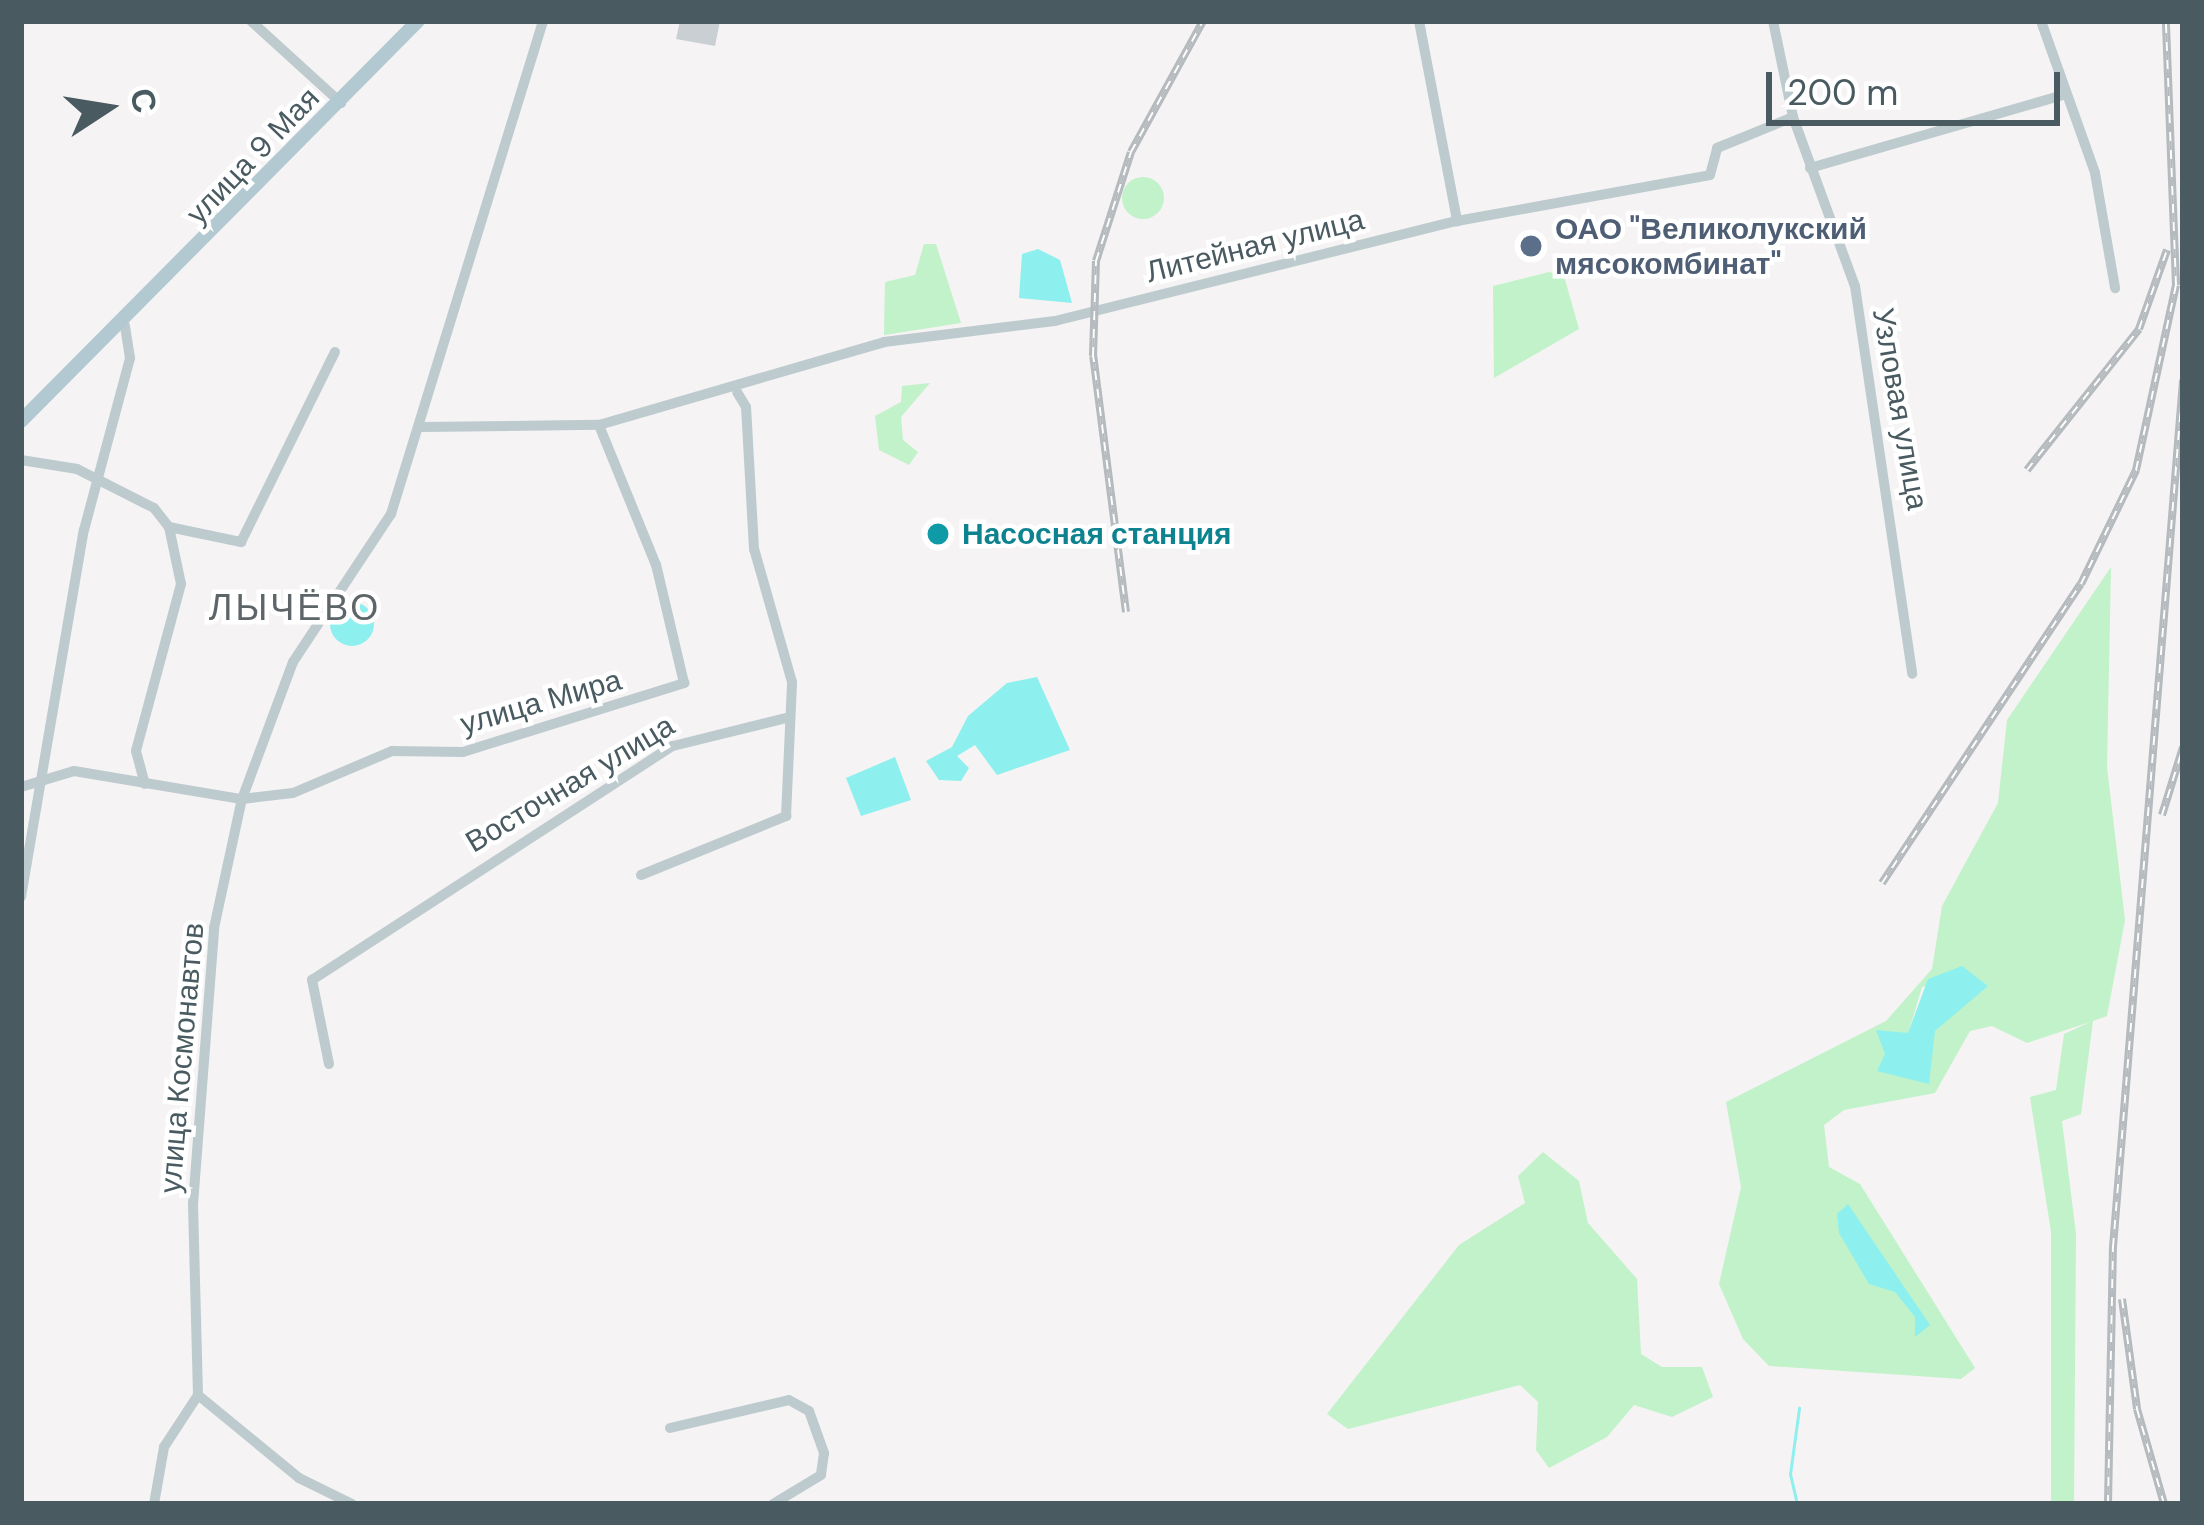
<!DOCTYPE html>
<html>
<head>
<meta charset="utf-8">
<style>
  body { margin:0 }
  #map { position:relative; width:2204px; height:1525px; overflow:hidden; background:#f5f3f3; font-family:"DM Sans",sans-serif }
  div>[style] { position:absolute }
  .green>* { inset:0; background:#c1f2c9 }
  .round { border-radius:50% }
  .water>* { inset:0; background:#8df0ee }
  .stream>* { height:3px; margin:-1.5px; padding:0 1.5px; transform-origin:1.5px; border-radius:1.5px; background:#8df0ee }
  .building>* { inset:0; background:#c9cfd2 }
  .minor>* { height:10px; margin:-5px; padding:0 5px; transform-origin:5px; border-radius:5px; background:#bdcbcf }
  .major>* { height:14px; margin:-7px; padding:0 7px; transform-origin:7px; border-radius:7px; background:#b2c9d1 }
  .rail>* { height:8px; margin-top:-4px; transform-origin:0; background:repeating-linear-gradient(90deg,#fff 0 9px,#b4babd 0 18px); box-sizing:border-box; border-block:3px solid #b4babd }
  .dots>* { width:33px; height:33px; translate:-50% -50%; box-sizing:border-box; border:6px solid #fff; border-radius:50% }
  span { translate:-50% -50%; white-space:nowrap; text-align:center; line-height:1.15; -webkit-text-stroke:9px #fff; paint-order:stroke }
  .street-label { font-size:30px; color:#495b61 }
  .service-label { font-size:30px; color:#4e5e75; font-weight:700 }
  .left { translate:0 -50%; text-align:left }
  .culture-label { font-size:30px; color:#0d838f; font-weight:700 }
  .quarter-label { font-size:36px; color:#5e6568; letter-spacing:3px }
  .frame { position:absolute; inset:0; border:24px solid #495b61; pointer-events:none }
  .north { position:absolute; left:48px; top:48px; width:120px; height:120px; -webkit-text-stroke:9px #fff; paint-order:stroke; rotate:78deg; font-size:33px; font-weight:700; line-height:48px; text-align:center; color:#495b61 }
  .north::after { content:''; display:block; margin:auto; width:42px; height:54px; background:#495b61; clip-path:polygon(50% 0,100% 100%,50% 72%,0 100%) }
  .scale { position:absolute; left:1766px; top:72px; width:294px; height:54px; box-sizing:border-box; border:6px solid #495b61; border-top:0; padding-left:15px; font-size:36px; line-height:42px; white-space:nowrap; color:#495b61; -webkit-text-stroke:9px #fff; paint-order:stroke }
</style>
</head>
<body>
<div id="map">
  <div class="green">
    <i class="round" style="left:1122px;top:177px;width:42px;height:42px"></i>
    <i style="clip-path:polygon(924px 244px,936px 244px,961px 323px,884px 335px,885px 282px,915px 275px)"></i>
    <i style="clip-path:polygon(1549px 272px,1564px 276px,1579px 329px,1494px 378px,1493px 286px)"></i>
    <i style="clip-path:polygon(930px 383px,901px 417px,903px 440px,918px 452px,909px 465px,879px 450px,875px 416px,901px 402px,902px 386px)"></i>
    <i style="clip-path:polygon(evenodd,2111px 567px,2107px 767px,2125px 920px,2107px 1016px,2093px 1021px,2081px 1114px,2062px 1121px,2076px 1234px,2074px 1502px,2051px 1502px,2051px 1232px,2030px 1097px,2056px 1090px,2064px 1034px,2090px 1022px,2027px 1043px,1992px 1026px,1970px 1031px,1935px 1093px,1844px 1110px,1824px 1125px,1829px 1167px,1860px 1184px,1975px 1368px,1961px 1379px,1769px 1366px,1743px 1339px,1719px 1284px,1741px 1187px,1726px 1102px,1886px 1021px,1932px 969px,1942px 906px,1998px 803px,2007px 720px,2111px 567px,1972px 977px,1988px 986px,1877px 1070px,1908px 1034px,1922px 987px,1972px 977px)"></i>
    <i style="clip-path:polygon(1543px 1152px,1579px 1181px,1588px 1223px,1637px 1279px,1641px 1354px,1662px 1367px,1702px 1367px,1713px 1397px,1672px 1417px,1634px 1405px,1607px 1437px,1549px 1468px,1536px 1450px,1538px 1402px,1520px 1385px,1348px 1429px,1327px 1414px,1459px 1245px,1525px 1203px,1518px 1176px)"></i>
  </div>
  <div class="water">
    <i style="clip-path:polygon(1038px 249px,1060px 260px,1072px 303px,1019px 298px,1022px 254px)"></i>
    <i class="round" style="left:330px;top:602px;width:44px;height:44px"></i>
    <i style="clip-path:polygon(1037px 677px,1070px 750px,997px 775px,975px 745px,957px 756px,969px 768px,961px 781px,939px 780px,926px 761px,952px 747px,968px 716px,1007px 683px)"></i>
    <i style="clip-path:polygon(895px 757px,911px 800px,861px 816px,846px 778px)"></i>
    <i style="clip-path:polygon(1962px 966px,1988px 986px,1935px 1031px,1929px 1084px,1877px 1071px,1885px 1054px,1876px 1030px,1908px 1033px,1928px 979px)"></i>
    <i style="clip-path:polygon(1848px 1204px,1930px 1325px,1915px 1337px,1915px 1317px,1895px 1292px,1869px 1284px,1839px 1233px,1837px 1214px)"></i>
  </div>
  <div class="stream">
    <i style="left:2181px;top:1198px;width:7px;rotate:74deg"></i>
    <i style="left:1797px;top:1504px;width:31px;rotate:-103deg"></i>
    <i style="left:1790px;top:1474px;width:67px;rotate:-82.2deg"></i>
  </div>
  <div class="building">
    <i style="clip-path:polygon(680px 21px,720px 21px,715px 46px,676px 39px)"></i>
  </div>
  <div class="minor">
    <i style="left:251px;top:21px;width:122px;rotate:42.3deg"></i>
    <i style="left:1419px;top:21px;width:204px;rotate:79.2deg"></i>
    <i style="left:1773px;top:21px;width:98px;rotate:78.2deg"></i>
    <i style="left:1793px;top:117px;width:180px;rotate:69.9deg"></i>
    <i style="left:1855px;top:286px;width:392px;rotate:81.6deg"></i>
    <i style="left:2041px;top:21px;width:161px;rotate:70.4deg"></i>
    <i style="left:2095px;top:173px;width:117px;rotate:80.1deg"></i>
    <i style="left:1810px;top:168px;width:267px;rotate:-16.1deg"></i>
    <i style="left:423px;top:427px;width:176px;rotate:-0.7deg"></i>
    <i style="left:599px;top:425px;width:297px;rotate:-16.2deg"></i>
    <i style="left:884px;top:342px;width:172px;rotate:-7deg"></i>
    <i style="left:1055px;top:321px;width:414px;rotate:-14deg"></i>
    <i style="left:1457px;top:221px;width:257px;rotate:-10.3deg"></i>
    <i style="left:1710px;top:175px;width:28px;rotate:-75deg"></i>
    <i style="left:1717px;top:148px;width:82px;rotate:-22.2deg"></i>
    <i style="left:21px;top:460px;width:57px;rotate:9.1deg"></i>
    <i style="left:77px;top:469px;width:86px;rotate:26.9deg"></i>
    <i style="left:154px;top:508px;width:24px;rotate:52deg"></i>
    <i style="left:169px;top:527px;width:58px;rotate:78.1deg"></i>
    <i style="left:181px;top:584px;width:173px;rotate:105.1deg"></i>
    <i style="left:136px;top:751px;width:34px;rotate:75deg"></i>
    <i style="left:169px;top:527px;width:74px;rotate:11.8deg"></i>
    <i style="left:241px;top:542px;width:212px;rotate:-63.7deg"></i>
    <i style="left:21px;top:787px;width:55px;rotate:-16.8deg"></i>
    <i style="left:74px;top:771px;width:170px;rotate:9.5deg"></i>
    <i style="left:242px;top:799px;width:51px;rotate:-6.7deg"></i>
    <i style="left:293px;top:793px;width:108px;rotate:-23deg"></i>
    <i style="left:392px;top:751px;width:71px;rotate:0.8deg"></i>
    <i style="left:463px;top:752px;width:232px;rotate:-17.3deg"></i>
    <i style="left:684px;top:683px;width:121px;rotate:-103.3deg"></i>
    <i style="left:656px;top:565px;width:151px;rotate:-112.2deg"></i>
    <i style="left:641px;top:875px;width:157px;rotate:-22.1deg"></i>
    <i style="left:786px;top:816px;width:134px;rotate:-87.4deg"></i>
    <i style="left:792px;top:682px;width:138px;rotate:-105.9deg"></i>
    <i style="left:754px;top:549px;width:142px;rotate:-93.2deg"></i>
    <i style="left:746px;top:407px;width:17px;rotate:-121deg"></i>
    <i style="left:21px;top:897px;width:372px;rotate:-80.3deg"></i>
    <i style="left:84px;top:530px;width:178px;rotate:-75deg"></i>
    <i style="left:130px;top:358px;width:33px;rotate:-99deg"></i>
    <i style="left:329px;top:1064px;width:86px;rotate:-101.4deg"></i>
    <i style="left:312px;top:980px;width:430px;rotate:-33deg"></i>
    <i style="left:673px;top:746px;width:116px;rotate:-13.9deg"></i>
    <i style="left:198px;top:1395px;width:131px;rotate:39.4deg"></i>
    <i style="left:299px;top:1478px;width:59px;rotate:26.1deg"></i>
    <i style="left:670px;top:1428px;width:122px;rotate:-13.2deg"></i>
    <i style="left:789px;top:1400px;width:23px;rotate:29deg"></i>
    <i style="left:809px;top:1411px;width:45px;rotate:70.3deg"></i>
    <i style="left:824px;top:1453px;width:22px;rotate:98deg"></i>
    <i style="left:821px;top:1475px;width:56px;rotate:148.9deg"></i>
    <i style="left:154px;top:1504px;width:58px;rotate:-80deg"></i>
    <i style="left:164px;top:1447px;width:62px;rotate:-56.8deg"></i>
    <i style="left:198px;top:1395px;width:191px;rotate:-91.5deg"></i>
    <i style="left:193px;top:1204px;width:277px;rotate:-85.6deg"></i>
    <i style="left:214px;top:928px;width:132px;rotate:-77.8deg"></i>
    <i style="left:242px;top:799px;width:146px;rotate:-69.6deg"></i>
    <i style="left:293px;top:662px;width:178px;rotate:-56.5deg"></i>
    <i style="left:391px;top:514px;width:516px;rotate:-72.86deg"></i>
  </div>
  <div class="major">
    <i style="left:21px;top:421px;width:564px;rotate:-45.22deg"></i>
  </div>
  <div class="rail">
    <i style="left:2027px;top:470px;width:180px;rotate:-51.5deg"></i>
    <i style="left:2139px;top:329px;width:84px;rotate:-70.5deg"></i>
    <i style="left:1126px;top:612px;width:258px;rotate:-97.3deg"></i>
    <i style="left:1093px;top:356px;width:95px;rotate:-88.2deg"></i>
    <i style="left:1096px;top:261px;width:114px;rotate:-72.2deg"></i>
    <i style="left:1131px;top:152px;width:149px;rotate:-61.2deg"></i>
    <i style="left:2162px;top:815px;width:71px;rotate:-72.8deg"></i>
    <i style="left:1882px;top:883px;width:359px;rotate:-56.4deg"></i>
    <i style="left:2081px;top:584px;width:127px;rotate:-64.2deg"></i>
    <i style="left:2136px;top:470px;width:189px;rotate:-77.8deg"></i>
    <i style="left:2176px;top:285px;width:264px;rotate:-92.2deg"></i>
    <i style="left:2122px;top:1299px;width:111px;rotate:82.2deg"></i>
    <i style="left:2137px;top:1409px;width:99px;rotate:74.1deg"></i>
    <i style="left:2108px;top:1504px;width:257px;rotate:-88.9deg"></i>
    <i style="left:2113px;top:1247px;width:870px;rotate:-85.38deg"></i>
  </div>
  <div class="dots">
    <i style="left:1531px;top:246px;background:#5c6f8a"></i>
    <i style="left:938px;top:534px;background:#0f9aa8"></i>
  </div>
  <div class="street-label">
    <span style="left:253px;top:156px;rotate:-46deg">улица 9 Мая</span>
    <span style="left:1255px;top:246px;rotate:-14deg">Литейная улица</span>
    <span style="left:1900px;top:409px;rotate:80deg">Узловая улица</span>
    <span style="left:541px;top:702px;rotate:-16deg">улица Мира</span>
    <span style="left:570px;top:784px;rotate:-31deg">Восточная улица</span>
    <span style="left:182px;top:1058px;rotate:-85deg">улица Космонавтов</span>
  </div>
  <div class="service-label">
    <span class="left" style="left:1555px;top:246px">ОАО "Великолукский<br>мясокомбинат"</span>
  </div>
  <div class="culture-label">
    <span class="left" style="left:962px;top:534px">Насосная станция</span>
  </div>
  <div class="quarter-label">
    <span style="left:295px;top:608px">ЛЫЧЁВО</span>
  </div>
  <div class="frame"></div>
  <div class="north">С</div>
  <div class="scale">200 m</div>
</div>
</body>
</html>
